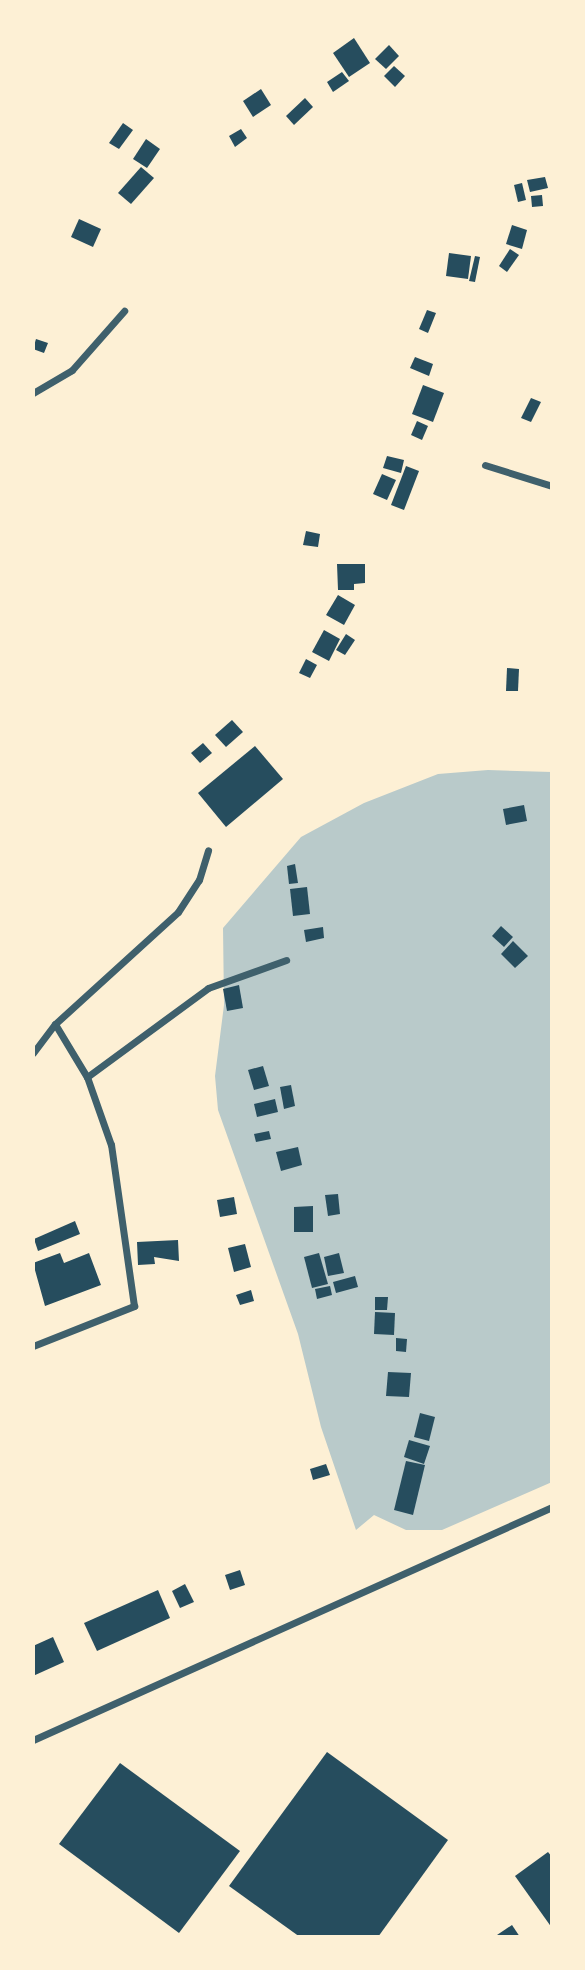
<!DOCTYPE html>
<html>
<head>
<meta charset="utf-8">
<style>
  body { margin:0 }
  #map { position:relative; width:585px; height:1970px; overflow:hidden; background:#fdf0d5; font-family:Bitter,serif }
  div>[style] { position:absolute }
  .green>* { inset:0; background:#b9caca }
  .building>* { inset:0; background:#264d5e }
  .minor>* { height:7px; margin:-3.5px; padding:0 3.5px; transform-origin:3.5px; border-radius:3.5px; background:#3f606c }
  span { translate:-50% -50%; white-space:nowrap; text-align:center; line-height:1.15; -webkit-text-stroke:6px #fdf0d5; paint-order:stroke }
  .frame { position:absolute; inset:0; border:35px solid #fdf0d5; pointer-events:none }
</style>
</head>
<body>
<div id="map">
  <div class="green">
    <i style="clip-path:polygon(488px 770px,552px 772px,552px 1482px,442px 1530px,406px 1530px,374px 1515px,356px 1530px,321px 1427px,298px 1334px,218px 1110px,215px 1076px,224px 1005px,223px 928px,301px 837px,364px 803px,438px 774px)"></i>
  </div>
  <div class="building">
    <i style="clip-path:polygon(354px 38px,370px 63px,349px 77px,333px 53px)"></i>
    <i style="clip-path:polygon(389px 45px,399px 56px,386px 69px,375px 59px)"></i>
    <i style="clip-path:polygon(394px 66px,405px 76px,395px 87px,384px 76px)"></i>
    <i style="clip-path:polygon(342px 72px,349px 81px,333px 92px,327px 82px)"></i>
    <i style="clip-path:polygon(261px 89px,271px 105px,253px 117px,243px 101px)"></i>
    <i style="clip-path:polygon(305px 98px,313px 107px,294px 125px,286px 116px)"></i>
    <i style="clip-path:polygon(123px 123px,133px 130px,119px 149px,109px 143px)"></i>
    <i style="clip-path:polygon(241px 129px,247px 138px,235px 147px,229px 136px)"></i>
    <i style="clip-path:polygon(146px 139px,160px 149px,147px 168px,133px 159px)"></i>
    <i style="clip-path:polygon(141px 167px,154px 178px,131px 204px,118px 193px)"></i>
    <i style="clip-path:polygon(545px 177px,548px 188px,530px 192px,527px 180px)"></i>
    <i style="clip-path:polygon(522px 183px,526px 200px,518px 202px,514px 185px)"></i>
    <i style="clip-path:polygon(542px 195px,543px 206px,532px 207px,531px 196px)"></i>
    <i style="clip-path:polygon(79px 219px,101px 229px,93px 247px,71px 237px)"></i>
    <i style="clip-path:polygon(512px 225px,527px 230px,522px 249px,506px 244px)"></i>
    <i style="clip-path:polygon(510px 249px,519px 255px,507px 272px,499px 266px)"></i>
    <i style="clip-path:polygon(449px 253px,471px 256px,468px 279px,446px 276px)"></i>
    <i style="clip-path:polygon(475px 256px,480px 257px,475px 282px,469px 281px)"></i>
    <i style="clip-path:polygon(427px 310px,436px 313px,428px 333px,419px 329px)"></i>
    <i style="clip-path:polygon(36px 339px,48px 343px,44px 353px,33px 349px)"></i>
    <i style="clip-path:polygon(415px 357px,433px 364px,429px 376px,410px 368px)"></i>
    <i style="clip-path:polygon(423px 385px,444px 393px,433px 422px,412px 414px)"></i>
    <i style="clip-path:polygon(531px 398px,541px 402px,531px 422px,521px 418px)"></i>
    <i style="clip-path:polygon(417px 421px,428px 426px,422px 440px,411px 435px)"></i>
    <i style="clip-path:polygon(387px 456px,404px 460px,401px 473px,383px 468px)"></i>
    <i style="clip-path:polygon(406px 466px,419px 471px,404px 510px,391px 505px)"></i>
    <i style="clip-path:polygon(382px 474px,396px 480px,387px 500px,373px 494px)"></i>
    <i style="clip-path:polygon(306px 531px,320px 534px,318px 547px,303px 545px)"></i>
    <i style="clip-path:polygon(337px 564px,365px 564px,365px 583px,354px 584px,354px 590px,338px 590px)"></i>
    <i style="clip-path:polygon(338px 595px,355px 605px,344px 625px,326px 615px)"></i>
    <i style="clip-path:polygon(324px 630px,340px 639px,329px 661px,312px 652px)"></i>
    <i style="clip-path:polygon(346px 634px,355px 640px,345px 655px,336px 650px)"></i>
    <i style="clip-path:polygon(306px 659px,317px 665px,310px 678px,299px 673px)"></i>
    <i style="clip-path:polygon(507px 668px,519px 669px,518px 691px,506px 691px)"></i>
    <i style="clip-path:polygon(232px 720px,243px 732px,226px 747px,215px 735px)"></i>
    <i style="clip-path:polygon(203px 743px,212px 753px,200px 763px,191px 753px)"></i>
    <i style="clip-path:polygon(255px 746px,283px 779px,226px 827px,198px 793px)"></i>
    <i style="clip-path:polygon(524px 805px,527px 821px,506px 825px,503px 809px)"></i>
    <i style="clip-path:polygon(295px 864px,298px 883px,289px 884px,287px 866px)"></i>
    <i style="clip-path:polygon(307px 887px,310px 914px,293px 916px,290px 889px)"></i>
    <i style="clip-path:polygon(501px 926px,513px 937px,504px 947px,492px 936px)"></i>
    <i style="clip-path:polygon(323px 927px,324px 938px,306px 942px,304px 930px)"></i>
    <i style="clip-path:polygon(513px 941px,528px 956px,515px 968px,501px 954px)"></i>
    <i style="clip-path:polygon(239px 985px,243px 1008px,227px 1011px,223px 989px)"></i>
    <i style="clip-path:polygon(263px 1066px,269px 1086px,254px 1090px,248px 1070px)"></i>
    <i style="clip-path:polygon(291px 1085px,295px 1106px,284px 1109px,280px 1087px)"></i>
    <i style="clip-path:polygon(275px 1099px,278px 1112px,257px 1117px,254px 1104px)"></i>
    <i style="clip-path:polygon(269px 1131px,271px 1139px,256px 1142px,254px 1134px)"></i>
    <i style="clip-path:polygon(298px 1147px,302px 1165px,281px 1171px,276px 1152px)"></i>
    <i style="clip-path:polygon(338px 1194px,340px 1214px,328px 1216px,325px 1195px)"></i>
    <i style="clip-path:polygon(234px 1197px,237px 1214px,220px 1217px,217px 1200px)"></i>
    <i style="clip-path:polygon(313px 1206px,313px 1232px,294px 1232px,294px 1207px)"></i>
    <i style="clip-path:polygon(75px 1221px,80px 1234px,38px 1251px,34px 1239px)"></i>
    <i style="clip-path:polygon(178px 1240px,179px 1261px,154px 1257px,155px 1264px,138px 1265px,137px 1242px)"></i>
    <i style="clip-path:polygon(245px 1244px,251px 1267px,234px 1272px,228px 1248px)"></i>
    <i style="clip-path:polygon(60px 1253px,64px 1263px,89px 1253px,101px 1285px,45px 1306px,33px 1263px)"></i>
    <i style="clip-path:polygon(319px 1253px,328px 1284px,312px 1288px,304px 1257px)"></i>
    <i style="clip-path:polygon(339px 1253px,344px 1273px,328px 1276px,324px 1257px)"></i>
    <i style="clip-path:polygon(355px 1276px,358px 1287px,336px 1293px,333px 1282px)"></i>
    <i style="clip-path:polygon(330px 1286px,332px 1295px,317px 1299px,315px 1289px)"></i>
    <i style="clip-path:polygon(251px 1290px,254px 1301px,240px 1305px,236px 1295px)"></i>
    <i style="clip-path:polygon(375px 1297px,388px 1297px,387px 1310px,375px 1310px)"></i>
    <i style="clip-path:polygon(375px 1312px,395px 1313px,394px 1335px,374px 1334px)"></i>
    <i style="clip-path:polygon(396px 1338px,407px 1339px,406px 1352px,396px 1351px)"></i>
    <i style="clip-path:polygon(388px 1372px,411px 1373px,409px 1397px,386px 1396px)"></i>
    <i style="clip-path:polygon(420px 1413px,435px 1417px,429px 1441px,414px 1437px)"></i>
    <i style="clip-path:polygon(409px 1440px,430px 1446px,424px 1464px,404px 1457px)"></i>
    <i style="clip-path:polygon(406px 1461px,425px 1465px,413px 1515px,394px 1510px)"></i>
    <i style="clip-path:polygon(326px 1464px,330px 1475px,313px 1480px,310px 1469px)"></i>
    <i style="clip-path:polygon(240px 1570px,245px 1585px,230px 1590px,225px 1575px)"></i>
    <i style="clip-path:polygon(185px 1584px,194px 1602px,180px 1608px,172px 1591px)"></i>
    <i style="clip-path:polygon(158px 1590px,170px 1618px,97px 1651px,84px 1623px)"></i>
    <i style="clip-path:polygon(53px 1637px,64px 1662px,33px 1676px,33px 1646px)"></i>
    <i style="clip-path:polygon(327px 1752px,448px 1840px,378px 1937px,300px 1937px,229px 1886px)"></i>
    <i style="clip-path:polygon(120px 1763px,240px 1851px,179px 1933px,59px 1844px)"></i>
    <i style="clip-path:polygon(548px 1852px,552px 1857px,552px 1928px,515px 1876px)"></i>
    <i style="clip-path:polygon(512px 1925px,520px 1937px,494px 1937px)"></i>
  </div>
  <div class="minor">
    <i style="left:33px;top:393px;width:45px;rotate:-30.5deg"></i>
    <i style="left:72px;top:370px;width:79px;rotate:-48.6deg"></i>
    <i style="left:485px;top:465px;width:70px;rotate:17.4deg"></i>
    <i style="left:55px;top:1024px;width:166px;rotate:-42.3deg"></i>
    <i style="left:178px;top:912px;width:38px;rotate:-57deg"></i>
    <i style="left:199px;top:880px;width:31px;rotate:-73deg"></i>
    <i style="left:33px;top:1053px;width:36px;rotate:-53deg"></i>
    <i style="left:55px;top:1024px;width:62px;rotate:58.9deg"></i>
    <i style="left:87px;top:1077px;width:150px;rotate:-36.3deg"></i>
    <i style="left:208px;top:988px;width:83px;rotate:-19.7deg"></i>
    <i style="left:33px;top:1346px;width:109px;rotate:-21.6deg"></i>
    <i style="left:134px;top:1306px;width:163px;rotate:-98.1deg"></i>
    <i style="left:111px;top:1145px;width:72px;rotate:-109.4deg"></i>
    <i style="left:33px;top:1740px;width:569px;rotate:-24.18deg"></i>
  </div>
  <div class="frame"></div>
</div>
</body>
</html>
